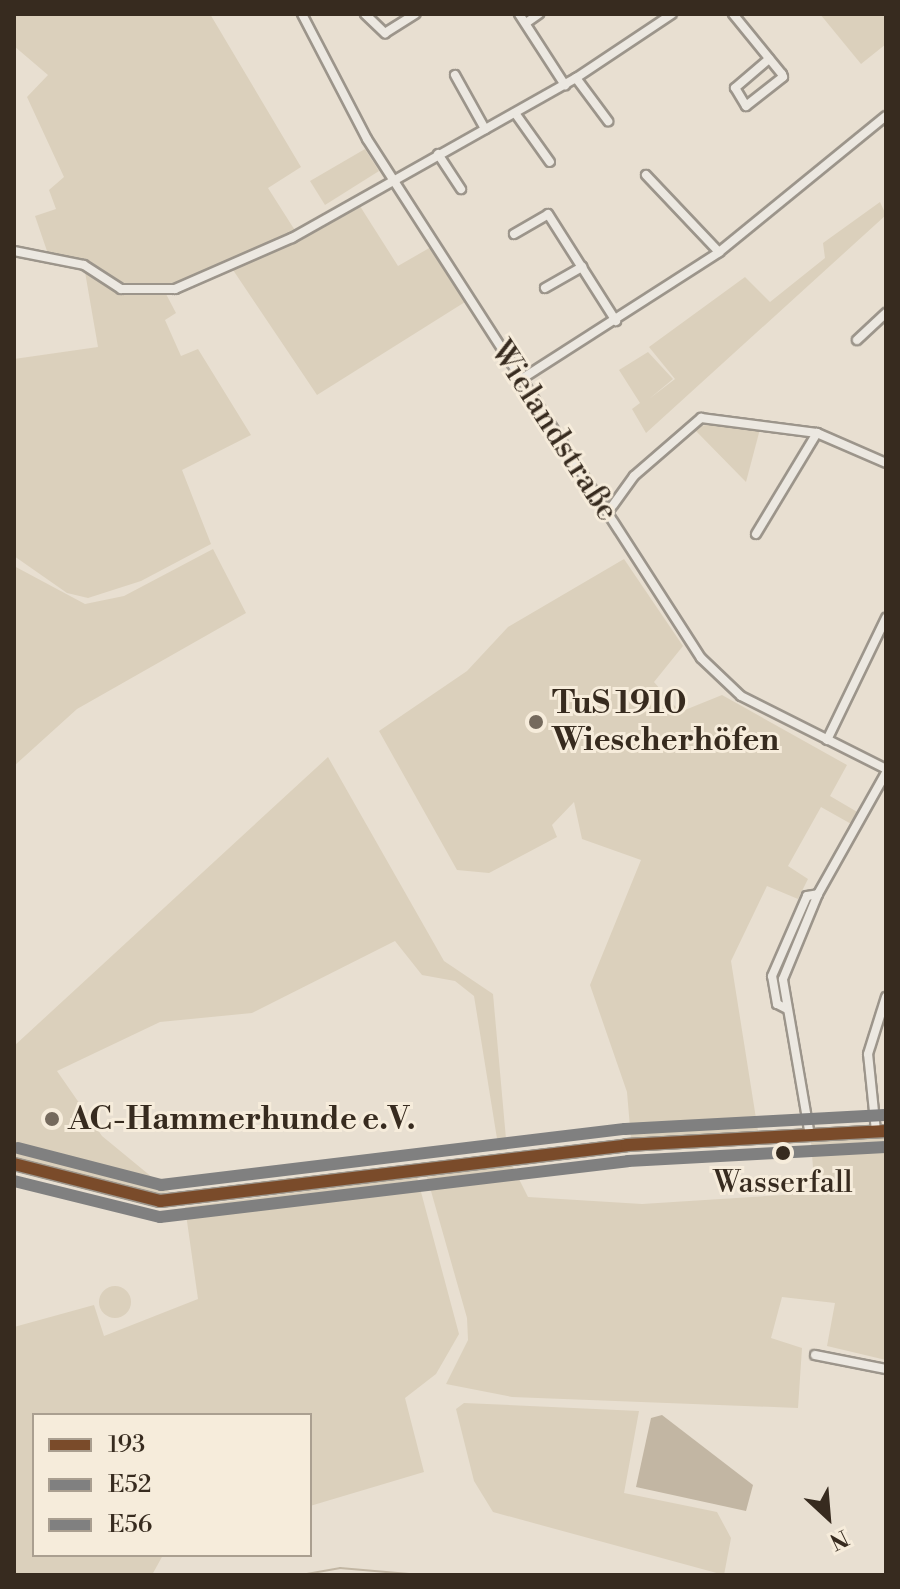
<!DOCTYPE html>
<html>
<head>
<meta charset="utf-8">
<style>
  body { margin:0 }
  #map { position:relative; width:900px; height:1589px; overflow:hidden; background:#e8dfd1; font-family:"Libre Bodoni",serif }
  div>[style] { position:absolute }
  .green>* { inset:0; background:#dbd0bc }
  .round { border-radius:50% }
  .water>* { inset:0; background:#c2b6a3 }
  .stream>* { height:2px; margin:-1px; padding:0 1px; transform-origin:1px; border-radius:1px; background:#c2b6a3 }
  .roads { filter:drop-shadow(2px 0 #9c958b) drop-shadow(-2px 0 #9c958b) drop-shadow(0 2px #9c958b) drop-shadow(0 -2px #9c958b) }
  .minor>* { height:8px; margin:-4px; padding:0 4px; transform-origin:4px; border-radius:4px; background:#ece8e1 }
  .tertiary>* { height:10px; margin:-5px; padding:0 5px; transform-origin:5px; border-radius:5px; background:#ece8e1 }
  .bus-1>* { height:12px; margin:-6px; padding:0 6px; transform-origin:6px; border-radius:6px; background:#7a4b2a }
  .bus-2>* { height:12px; margin:-6px; padding:0 6px; transform-origin:6px; border-radius:6px; background:#808080 }
  .bus-3>* { height:12px; margin:-6px; padding:0 6px; transform-origin:6px; border-radius:6px; background:#808080 }
  .dots>* { width:22px; height:22px; translate:-50% -50%; box-sizing:border-box; border:4px solid #f6ecdb; border-radius:50% }
  span { translate:-50% -50%; white-space:nowrap; text-align:center; line-height:1.15; -webkit-text-stroke:6px #f6ecdb; paint-order:stroke }
  .bus-label { font-size:30px; color:#372b1f }
  .street-label { font-size:32px; color:#372b1f }
  .poi-label { font-size:32px; color:#372b1f; font-weight:700 }
  .left { translate:0 -50%; text-align:left }
  .frame { position:absolute; inset:0; border:16px solid #372b1f; pointer-events:none }
  .legend { position:absolute; left:32px; top:1413px; width:280px; height:144px; box-sizing:border-box; background:#f6ecdb; border:2px solid #aa9f90; margin:0; padding:10px 14px; list-style:none; font-size:24px; color:#372b1f }
  .legend li { display:flex; align-items:center; gap:16px; height:40px }
  .legend b { width:40px; border:2px solid #aa9f90 }
  .north { position:absolute; left:788px; top:1477px; width:80px; height:80px; -webkit-text-stroke:6px #f6ecdb; paint-order:stroke; rotate:154deg; font-size:22px; font-weight:700; line-height:32px; text-align:center; color:#372b1f }
  .north::after { content:''; display:block; margin:auto; width:28px; height:36px; background:#372b1f; clip-path:polygon(50% 0,100% 100%,50% 72%,0 100%) }
</style>
</head>
<body>
<div id="map">
  <div class="green">
    <i style="clip-path:polygon(14px 14px,210px 14px,301px 167px,268px 188px,296px 232px,162px 290px,104px 279px,89px 264px,48px 254px,35px 216px,56px 209px,49px 190px,64px 177px,27px 97px,48px 75px,14px 46px)"></i>
    <i style="clip-path:polygon(820px 14px,886px 14px,886px 44px,861px 64px)"></i>
    <i style="clip-path:polygon(365px 149px,379px 171px,325px 205px,310px 181px)"></i>
    <i style="clip-path:polygon(880px 202px,886px 215px,646px 433px,632px 409px,640px 403px,619px 370px,648px 352px,673px 379px,649px 399px,675px 379px,649px 347px,745px 277px,770px 302px,825px 258px,823px 243px)"></i>
    <i style="clip-path:polygon(358px 203px,398px 266px,431px 247px,465px 302px,317px 395px,231px 267px)"></i>
    <i style="clip-path:polygon(85px 272px,114px 291px,166px 294px,176px 313px,165px 320px,181px 356px,198px 349px,251px 435px,182px 470px,211px 544px,141px 581px,88px 598px,67px 593px,14px 556px,14px 359px,98px 347px)"></i>
    <i style="clip-path:polygon(715px 423px,760px 429px,746px 482px,693px 428px)"></i>
    <i style="clip-path:polygon(213px 549px,246px 613px,77px 709px,14px 766px,14px 566px,85px 604px,124px 596px)"></i>
    <i style="clip-path:polygon(624px 559px,683px 646px,654px 682px,680px 712px,722px 695px,847px 765px,830px 796px,859px 813px,853px 825px,821px 807px,788px 866px,808px 879px,798px 899px,767px 886px,731px 961px,758px 1131px,631px 1139px,627px 1092px,590px 985px,641px 860px,582px 839px,574px 802px,552px 825px,557px 837px,489px 873px,457px 870px,379px 731px,467px 671px,508px 627px)"></i>
    <i style="clip-path:polygon(328px 757px,444px 961px,493px 994px,507px 1150px,499px 1151px,474px 996px,455px 981px,422px 975px,395px 941px,252px 1013px,160px 1022px,57px 1071px,102px 1136px,170px 1192px,140px 1196px,14px 1159px,14px 1046px)"></i>
    <i style="clip-path:polygon(886px 1136px,886px 1360px,827px 1346px,835px 1303px,782px 1297px,771px 1338px,802px 1348px,798px 1408px,512px 1397px,446px 1384px,468px 1340px,467px 1318px,427px 1177px,512px 1165px,528px 1197px,642px 1204px,815px 1193px,811px 1142px)"></i>
    <i style="clip-path:polygon(417px 1177px,459px 1334px,436px 1374px,405px 1398px,424px 1472px,310px 1506px,310px 1415px,34px 1415px,34px 1555px,163px 1555px,152px 1575px,14px 1575px,14px 1327px,94px 1305px,104px 1336px,198px 1299px,185px 1207px)"></i>
    <i class="round" style="left:99px;top:1286px;width:32px;height:32px"></i>
    <i style="clip-path:polygon(464px 1403px,639px 1411px,624px 1493px,717px 1512px,731px 1538px,724px 1575px,493px 1512px,474px 1481px,456px 1409px)"></i>
  </div>
  <div class="water">
    <i style="clip-path:polygon(662px 1415px,753px 1485px,746px 1511px,636px 1487px,651px 1418px)"></i>
  </div>
  <div class="stream">
    <i style="left:301px;top:1575px;width:40px;rotate:-10deg"></i>
    <i style="left:340px;top:1568px;width:81px;rotate:4.9deg"></i>
  </div>
  <div class="roads">
    <div class="minor">
      <i style="left:302px;top:14px;width:141px;rotate:62.5deg"></i>
      <i style="left:367px;top:139px;width:617px;rotate:57.24deg"></i>
      <i style="left:701px;top:658px;width:55px;rotate:43.5deg"></i>
      <i style="left:741px;top:696px;width:162px;rotate:26.7deg"></i>
      <i style="left:365px;top:14px;width:28px;rotate:44deg"></i>
      <i style="left:385px;top:33px;width:36px;rotate:-32deg"></i>
      <i style="left:519px;top:14px;width:85px;rotate:57.1deg"></i>
      <i style="left:733px;top:14px;width:77px;rotate:50.8deg"></i>
      <i style="left:782px;top:74px;width:3px;rotate:72deg"></i>
      <i style="left:783px;top:77px;width:47px;rotate:141.9deg"></i>
      <i style="left:746px;top:106px;width:21px;rotate:-121deg"></i>
      <i style="left:735px;top:88px;width:45px;rotate:-40.5deg"></i>
      <i style="left:526px;top:23px;width:16px;rotate:-35deg"></i>
      <i style="left:455px;top:75px;width:62px;rotate:60.9deg"></i>
      <i style="left:576px;top:78px;width:54px;rotate:53.3deg"></i>
      <i style="left:515px;top:113px;width:60px;rotate:54.5deg"></i>
      <i style="left:438px;top:154px;width:42px;rotate:56.7deg"></i>
      <i style="left:646px;top:175px;width:106px;rotate:46.5deg"></i>
      <i style="left:514px;top:234px;width:39px;rotate:-30deg"></i>
      <i style="left:548px;top:214px;width:127px;rotate:57.6deg"></i>
      <i style="left:14px;top:251px;width:71px;rotate:11.3deg"></i>
      <i style="left:84px;top:265px;width:44px;rotate:33deg"></i>
      <i style="left:121px;top:289px;width:54px"></i>
      <i style="left:175px;top:289px;width:128px;rotate:-23.6deg"></i>
      <i style="left:292px;top:238px;width:326px;rotate:-29.4deg"></i>
      <i style="left:576px;top:78px;width:115px;rotate:-33.7deg"></i>
      <i style="left:545px;top:288px;width:43px;rotate:-29.6deg"></i>
      <i style="left:857px;top:340px;width:40px;rotate:-43deg"></i>
      <i style="left:520px;top:380px;width:237px;rotate:-32.7deg"></i>
      <i style="left:719px;top:252px;width:215px;rotate:-39.2deg"></i>
      <i style="left:608px;top:512px;width:44px;rotate:-54.2deg"></i>
      <i style="left:634px;top:476px;width:89px;rotate:-40.9deg"></i>
      <i style="left:701px;top:418px;width:117px;rotate:7.4deg"></i>
      <i style="left:817px;top:433px;width:75px;rotate:23.5deg"></i>
      <i style="left:756px;top:534px;width:118px;rotate:-58.9deg"></i>
      <i style="left:827px;top:740px;width:136px;rotate:-64.2deg"></i>
      <i style="left:787px;top:1009px;width:11px;rotate:-153deg"></i>
      <i style="left:777px;top:1004px;width:28px;rotate:-100deg"></i>
      <i style="left:772px;top:976px;width:87px;rotate:-66.4deg"></i>
      <i style="left:807px;top:896px;width:11px;rotate:-10deg"></i>
      <i style="left:876px;top:1131px;width:77px;rotate:-95.9deg"></i>
      <i style="left:868px;top:1054px;width:60px;rotate:-72.5deg"></i>
      <i style="left:810px;top:1136px;width:159px;rotate:-99.8deg"></i>
      <i style="left:783px;top:979px;width:92px;rotate:-67.6deg"></i>
      <i style="left:818px;top:894px;width:139px;rotate:-60.7deg"></i>
      <i style="left:815px;top:1355px;width:72px;rotate:11.2deg"></i>
    </div>
    <div class="tertiary">
      <i style="left:14px;top:1164px;width:151px;rotate:14.2deg"></i>
      <i style="left:160px;top:1201px;width:470px;rotate:-6.8deg"></i>
      <i style="left:627px;top:1145px;width:259px;rotate:-3.1deg"></i>
    </div>
  </div>
  <div class="bus-1">
    <i style="left:14px;top:1164px;width:151px;rotate:14.2deg"></i>
    <i style="left:160px;top:1201px;width:470px;rotate:-6.8deg"></i>
    <i style="left:627px;top:1145px;width:259px;rotate:-3.1deg"></i>
  </div>
  <div class="bus-2">
    <i style="left:14px;top:1181px;width:150px;rotate:13.9deg"></i>
    <i style="left:160px;top:1217px;width:471px;rotate:-6.8deg"></i>
    <i style="left:628px;top:1161px;width:258px;rotate:-3.1deg"></i>
  </div>
  <div class="bus-3">
    <i style="left:18px;top:1148px;width:148px;rotate:14.5deg"></i>
    <i style="left:161px;top:1185px;width:467px;rotate:-6.9deg"></i>
    <i style="left:625px;top:1129px;width:260px;rotate:-3.1deg"></i>
  </div>
  <div class="dots">
    <i style="left:536px;top:722px;background:#756a5d"></i>
    <i style="left:52px;top:1119px;background:#756a5d"></i>
    <i style="left:783px;top:1153px;background:#372b1f"></i>
  </div>
  <div class="bus-label">
    <span style="left:783px;top:1183px">Wasserfall</span>
  </div>
  <div class="street-label">
    <span style="left:554px;top:431px;rotate:57deg">Wielandstraße</span>
  </div>
  <div class="poi-label">
    <span class="left" style="left:552px;top:722px">TuS 1910<br>Wiescherhöfen</span>
    <span class="left" style="left:68px;top:1119px">AC-Hammerhunde e.V.</span>
  </div>
  <div class="frame"></div>
  <ul class="legend">
  <li><b style="height:10px;background:#7a4b2a"></b>193</li>
  <li><b style="height:10px;background:#808080"></b>E52</li>
  <li><b style="height:10px;background:#808080"></b>E56</li>
  </ul>
  <div class="north">N</div>
</div>
</body>
</html>
